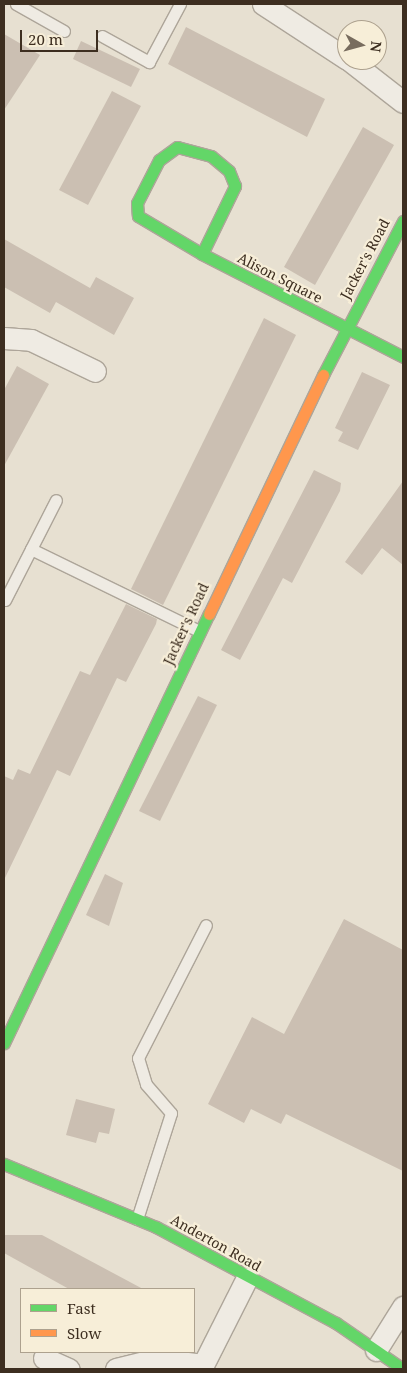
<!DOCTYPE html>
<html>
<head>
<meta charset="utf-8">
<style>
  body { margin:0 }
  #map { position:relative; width:407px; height:1373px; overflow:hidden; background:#e7e0d1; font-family:"Noto Serif",serif }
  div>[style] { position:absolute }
  .building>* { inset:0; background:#cbbfb2 }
  .roads { filter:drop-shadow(1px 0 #ada599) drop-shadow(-1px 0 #ada599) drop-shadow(0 1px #ada599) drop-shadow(0 -1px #ada599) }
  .lane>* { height:11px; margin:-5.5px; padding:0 5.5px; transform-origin:5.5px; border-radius:5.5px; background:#efebe3 }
  .street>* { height:21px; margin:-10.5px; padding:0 10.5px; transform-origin:10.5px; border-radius:10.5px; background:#efebe3 }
  .fast>* { height:11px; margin:-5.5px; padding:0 5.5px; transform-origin:5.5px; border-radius:5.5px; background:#63d668 }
  .slow>* { height:11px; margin:-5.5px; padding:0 5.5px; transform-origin:5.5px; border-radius:5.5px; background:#ff974d }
  span { translate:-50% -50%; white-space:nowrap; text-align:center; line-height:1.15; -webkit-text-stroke:4.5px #f7eed8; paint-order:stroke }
  .street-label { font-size:14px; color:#3d2e20 }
  .frame { position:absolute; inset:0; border:5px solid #3d2e20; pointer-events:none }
  .legend { position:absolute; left:20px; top:1288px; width:175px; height:65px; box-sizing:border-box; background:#f7eed8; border:1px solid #ada18e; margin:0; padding:6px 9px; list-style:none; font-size:15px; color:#3d2e20 }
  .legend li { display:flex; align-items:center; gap:10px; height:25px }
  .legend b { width:25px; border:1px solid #ada18e }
  .north { position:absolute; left:337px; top:20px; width:50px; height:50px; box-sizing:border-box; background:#f7eed8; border:1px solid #ada18e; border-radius:50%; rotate:97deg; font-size:14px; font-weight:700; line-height:20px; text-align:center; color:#3d2e20 }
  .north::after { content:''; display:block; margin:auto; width:18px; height:22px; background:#786c5e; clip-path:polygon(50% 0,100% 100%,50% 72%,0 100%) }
  .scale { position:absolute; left:20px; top:30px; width:78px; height:22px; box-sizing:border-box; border:2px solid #3d2e20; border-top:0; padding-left:6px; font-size:15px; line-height:18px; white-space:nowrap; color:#3d2e20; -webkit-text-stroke:4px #f7eed8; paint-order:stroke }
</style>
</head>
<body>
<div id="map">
  <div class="building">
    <i style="clip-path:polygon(186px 27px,325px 99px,307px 137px,168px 64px)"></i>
    <i style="clip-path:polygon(4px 34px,40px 55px,4px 110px)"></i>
    <i style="clip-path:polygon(81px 41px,140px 69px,131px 87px,73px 59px)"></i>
    <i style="clip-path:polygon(112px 91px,141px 106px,88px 205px,59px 190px)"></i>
    <i style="clip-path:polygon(363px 127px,394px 145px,315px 285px,284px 267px)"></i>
    <i style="clip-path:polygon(4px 239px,90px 288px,96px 277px,134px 298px,114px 335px,56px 302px,50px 313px,4px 287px)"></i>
    <i style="clip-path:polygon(264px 318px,296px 335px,163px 605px,131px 589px)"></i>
    <i style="clip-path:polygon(17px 366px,49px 384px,4px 466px,4px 390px)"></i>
    <i style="clip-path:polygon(362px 372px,390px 385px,358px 450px,338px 441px,343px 432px,335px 428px)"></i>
    <i style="clip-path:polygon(314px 470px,341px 483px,340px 491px,292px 583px,283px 578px,240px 660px,221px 650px)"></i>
    <i style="clip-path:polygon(403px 481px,403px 565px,382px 548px,362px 575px,345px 562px)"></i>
    <i style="clip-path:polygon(126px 604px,157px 619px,156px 624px,126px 682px,117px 678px,70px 776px,57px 770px,4px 880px,4px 776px,13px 780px,18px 769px,30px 774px,80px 671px,90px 675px)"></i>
    <i style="clip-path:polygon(198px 696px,217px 705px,160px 821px,139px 811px)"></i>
    <i style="clip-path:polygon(105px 874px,123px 883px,109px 926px,86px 915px)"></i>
    <i style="clip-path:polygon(344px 919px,403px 950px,403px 1171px,286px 1114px,281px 1124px,251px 1109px,244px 1123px,208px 1104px,252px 1017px,284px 1034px)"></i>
    <i style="clip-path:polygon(76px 1099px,115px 1109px,109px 1134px,99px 1132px,96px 1143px,66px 1135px)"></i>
    <i style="clip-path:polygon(4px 1235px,42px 1235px,143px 1289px,69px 1289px,4px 1253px)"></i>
  </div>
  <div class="roads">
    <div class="lane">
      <i style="left:16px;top:4px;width:55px;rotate:29.4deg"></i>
      <i style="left:102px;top:36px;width:54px;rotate:29deg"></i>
      <i style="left:149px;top:62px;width:66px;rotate:-61.9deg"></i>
      <i style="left:31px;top:549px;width:187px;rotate:26deg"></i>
      <i style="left:5px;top:600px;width:112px;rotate:-63deg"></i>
      <i style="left:137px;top:1219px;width:111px;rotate:-72.2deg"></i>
      <i style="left:171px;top:1113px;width:38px;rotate:-131deg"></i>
      <i style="left:146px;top:1084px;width:27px;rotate:-107deg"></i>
      <i style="left:138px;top:1058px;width:149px;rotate:-62.9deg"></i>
    </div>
    <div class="street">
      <i style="left:263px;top:4px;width:100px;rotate:33.2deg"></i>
      <i style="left:349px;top:60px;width:68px;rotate:37.9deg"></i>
      <i style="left:4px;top:338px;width:27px;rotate:4deg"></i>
      <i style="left:31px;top:340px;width:71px;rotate:25.8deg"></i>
      <i style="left:376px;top:1350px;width:51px;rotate:-57.9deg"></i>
      <i style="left:44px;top:1358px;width:27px;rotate:24deg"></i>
      <i style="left:116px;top:1369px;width:41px;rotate:-14deg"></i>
      <i style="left:156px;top:1359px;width:47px;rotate:7.3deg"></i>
      <i style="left:203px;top:1365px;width:97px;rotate:-63.2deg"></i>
    </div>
    <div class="fast">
      <i style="left:202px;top:254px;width:76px;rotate:-64.1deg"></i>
      <i style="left:235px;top:186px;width:16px;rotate:-112deg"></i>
      <i style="left:229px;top:171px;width:23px;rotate:-140deg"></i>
      <i style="left:211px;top:156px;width:35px;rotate:-165deg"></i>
      <i style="left:177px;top:147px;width:22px;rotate:144deg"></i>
      <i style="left:159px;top:160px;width:48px;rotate:117.1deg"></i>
      <i style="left:137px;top:203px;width:13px;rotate:86deg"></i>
      <i style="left:138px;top:216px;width:74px;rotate:30.7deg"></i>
      <i style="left:202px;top:254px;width:226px;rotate:27.1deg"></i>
      <i style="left:323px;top:375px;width:174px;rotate:-62.5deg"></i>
      <i style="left:4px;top:1043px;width:475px;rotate:-64.5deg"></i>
      <i style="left:4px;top:1164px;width:165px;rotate:22.5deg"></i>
      <i style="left:156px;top:1227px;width:204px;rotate:28.1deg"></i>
      <i style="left:336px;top:1323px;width:81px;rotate:34.5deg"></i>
    </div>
    <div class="slow">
      <i style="left:209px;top:614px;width:265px;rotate:-64.5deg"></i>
    </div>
  </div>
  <div class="street-label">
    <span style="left:365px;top:259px;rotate:-62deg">Jacker's Road</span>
    <span style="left:280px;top:278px;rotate:27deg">Alison Square</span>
    <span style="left:186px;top:624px;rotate:-65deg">Jacker's Road</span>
    <span style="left:216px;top:1243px;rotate:29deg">Anderton Road</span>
  </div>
  <div class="frame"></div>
  <ul class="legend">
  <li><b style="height:6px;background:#63d668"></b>Fast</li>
  <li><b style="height:6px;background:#ff974d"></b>Slow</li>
  </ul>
  <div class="north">N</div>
  <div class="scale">20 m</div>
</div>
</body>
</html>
